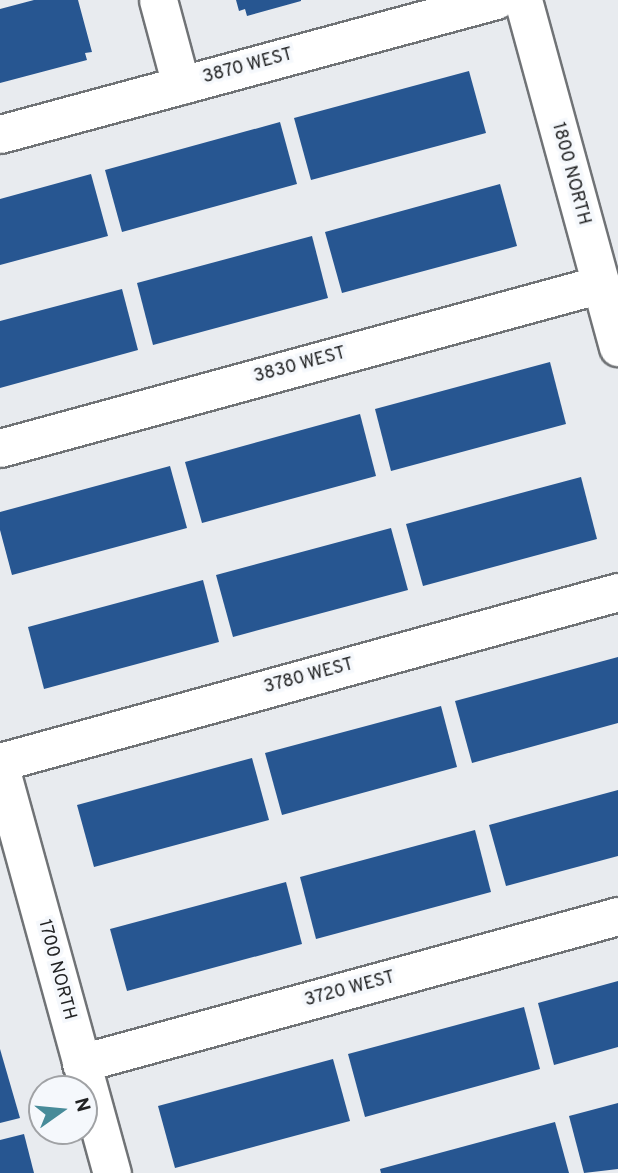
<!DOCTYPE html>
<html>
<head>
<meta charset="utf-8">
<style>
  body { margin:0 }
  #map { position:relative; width:618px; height:1173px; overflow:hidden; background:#e8ebef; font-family:Overpass,sans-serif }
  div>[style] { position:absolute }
  .building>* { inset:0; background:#275691 }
  .roads { filter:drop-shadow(2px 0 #707376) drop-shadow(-2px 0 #707376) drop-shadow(0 2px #707376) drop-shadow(0 -2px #707376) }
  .minor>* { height:37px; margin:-18.5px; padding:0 18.5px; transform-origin:18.5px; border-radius:18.5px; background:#fff }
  span { translate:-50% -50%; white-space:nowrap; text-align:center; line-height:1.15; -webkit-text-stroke:7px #f5f8fc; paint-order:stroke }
  .street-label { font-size:18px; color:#212223 }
  .north { position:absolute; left:28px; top:1075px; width:70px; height:70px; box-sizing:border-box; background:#f5f8fc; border:2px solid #a0a2a5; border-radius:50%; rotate:75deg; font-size:19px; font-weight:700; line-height:28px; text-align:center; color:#212223 }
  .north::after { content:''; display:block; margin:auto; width:24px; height:32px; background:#478b99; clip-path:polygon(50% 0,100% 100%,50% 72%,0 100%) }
</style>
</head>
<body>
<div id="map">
  <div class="building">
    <i style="clip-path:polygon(34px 0,78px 0,92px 52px,85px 53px,87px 60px,0 83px,0 9px)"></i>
    <i style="clip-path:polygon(236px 0,301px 0,301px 1px,247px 16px,245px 9px,239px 11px)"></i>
    <i style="clip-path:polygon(469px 71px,486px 133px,311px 180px,294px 118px)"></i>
    <i style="clip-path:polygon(280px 122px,297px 184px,122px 232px,105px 170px)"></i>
    <i style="clip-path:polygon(91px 174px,108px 236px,0 265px,0 199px)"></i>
    <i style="clip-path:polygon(500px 184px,517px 246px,342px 293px,325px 232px)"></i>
    <i style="clip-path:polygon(312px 236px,328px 298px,153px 345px,137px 283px)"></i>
    <i style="clip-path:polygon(122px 289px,138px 350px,0 388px,0 321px)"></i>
    <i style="clip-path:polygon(550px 362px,566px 424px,391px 471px,375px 409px)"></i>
    <i style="clip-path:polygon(360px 414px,376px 476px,202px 523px,185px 462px)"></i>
    <i style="clip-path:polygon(170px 466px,187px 528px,12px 575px,0 530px,0 512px)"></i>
    <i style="clip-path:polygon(581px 477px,597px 539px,423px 586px,406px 524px)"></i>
    <i style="clip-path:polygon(391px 528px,408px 590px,233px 637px,216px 575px)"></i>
    <i style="clip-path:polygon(203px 580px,219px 642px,44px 689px,28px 627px)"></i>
    <i style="clip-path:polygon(618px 657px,618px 723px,472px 763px,455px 701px)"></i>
    <i style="clip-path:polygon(441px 706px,457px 767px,282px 815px,265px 753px)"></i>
    <i style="clip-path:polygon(252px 758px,269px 820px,94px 867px,77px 805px)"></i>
    <i style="clip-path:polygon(618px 790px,618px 856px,506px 886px,489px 825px)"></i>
    <i style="clip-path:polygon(475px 830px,491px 892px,316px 939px,300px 877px)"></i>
    <i style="clip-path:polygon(286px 882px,302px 944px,127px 991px,110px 929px)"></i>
    <i style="clip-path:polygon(618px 981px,618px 1047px,554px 1065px,538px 1003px)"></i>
    <i style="clip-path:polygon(524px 1007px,540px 1069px,365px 1117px,348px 1054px)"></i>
    <i style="clip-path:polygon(0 1049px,20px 1118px,0 1123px)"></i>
    <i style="clip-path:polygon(333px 1059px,350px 1121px,175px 1168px,158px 1106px)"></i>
    <i style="clip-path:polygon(618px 1103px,618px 1169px,584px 1173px,569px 1116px)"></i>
    <i style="clip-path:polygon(555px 1122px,569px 1173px,381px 1173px,380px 1169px)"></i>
    <i style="clip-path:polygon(24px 1134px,34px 1173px,0 1173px,0 1140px)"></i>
  </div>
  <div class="roads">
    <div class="minor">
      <i style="left:158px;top:0;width:88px;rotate:74.9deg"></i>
      <i style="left:523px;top:0;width:360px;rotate:74.7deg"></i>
      <i style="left:0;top:134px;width:514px;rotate:-15.12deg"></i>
      <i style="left:0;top:448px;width:623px;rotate:-15.26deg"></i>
      <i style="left:0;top:762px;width:641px;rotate:-15.38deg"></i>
      <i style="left:0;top:767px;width:421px;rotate:74.6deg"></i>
      <i style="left:81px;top:1063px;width:557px;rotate:-15.31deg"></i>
    </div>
  </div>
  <div class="street-label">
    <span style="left:248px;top:67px;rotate:-15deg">3870 WEST</span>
    <span style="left:570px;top:174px;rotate:75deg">1800 NORTH</span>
    <span style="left:300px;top:366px;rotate:-15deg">3830 WEST</span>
    <span style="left:309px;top:677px;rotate:-15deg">3780 WEST</span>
    <span style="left:56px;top:970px;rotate:75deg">1700 NORTH</span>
    <span style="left:350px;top:990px;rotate:-15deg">3720 WEST</span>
  </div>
  <div class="north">N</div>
</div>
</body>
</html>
